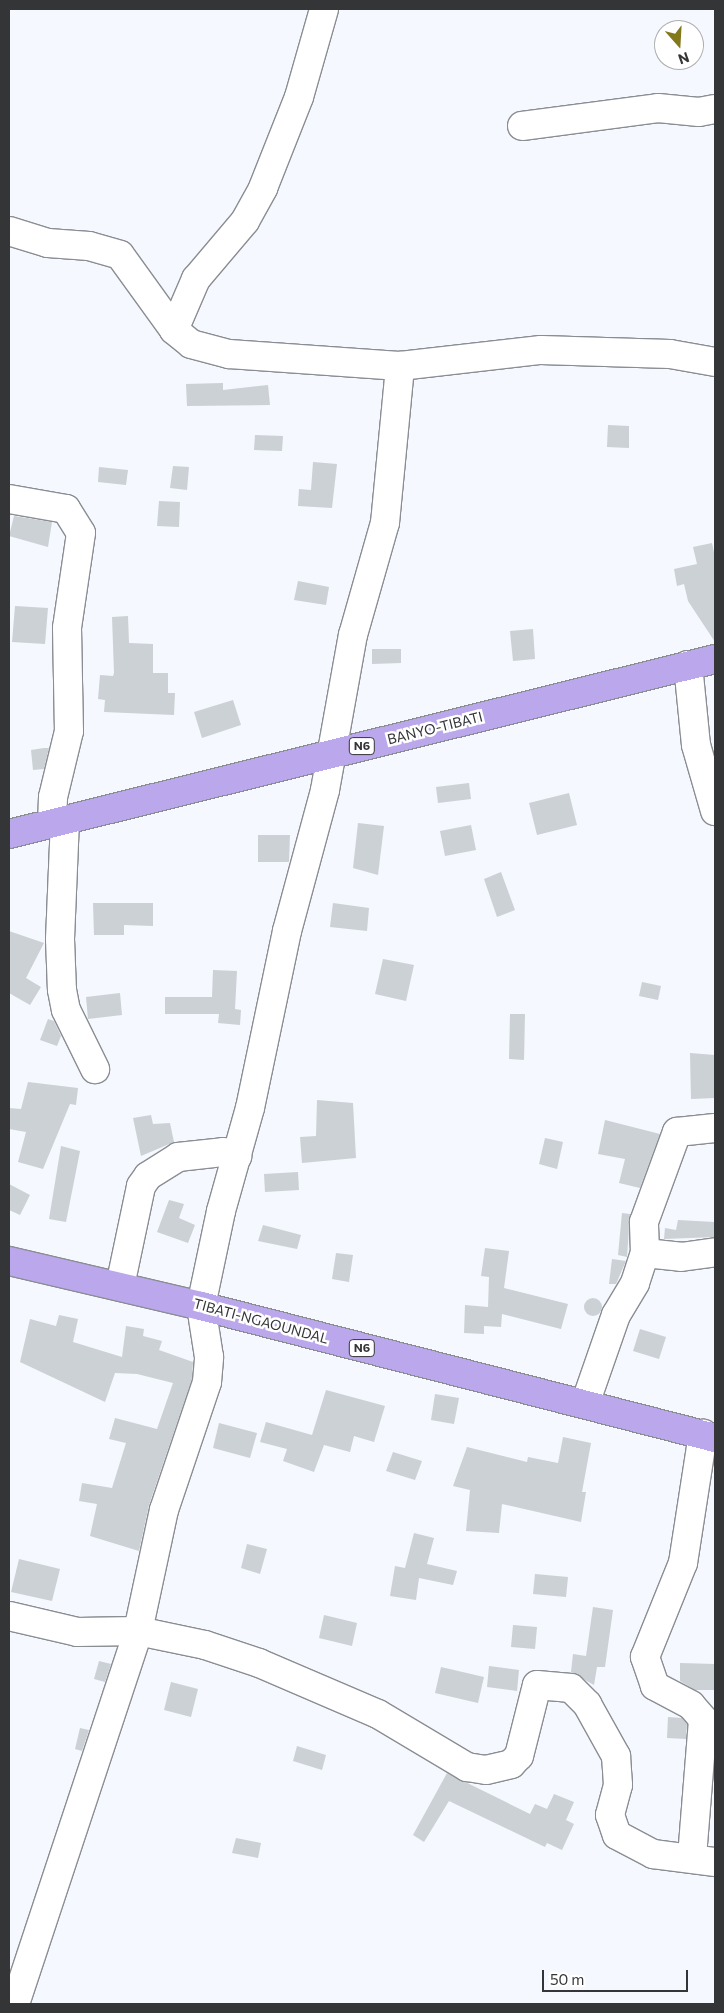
<!DOCTYPE html>
<html>
<head>
<meta charset="utf-8">
<style>
  body { margin:0 }
  #map { position:relative; width:724px; height:2013px; overflow:hidden; background:#f5f8fe; font-family:Commissioner,sans-serif }
  div>[style] { position:absolute }
  .building>* { inset:0; background:#cbd1d5 }
  .round { border-radius:50% }
  .roads { filter:drop-shadow(1px 0 #8a8d92) drop-shadow(-1px 0 #8a8d92) drop-shadow(0 1px #8a8d92) drop-shadow(0 -1px #8a8d92) }
  .minor>* { height:28px; margin:-14px; padding:0 14px; transform-origin:14px; border-radius:14px; background:#fff }
  .highway>* { height:28px; margin:-14px; padding:0 14px; transform-origin:14px; border-radius:14px; background:#bba7eb }
  span { translate:-50% -50%; white-space:nowrap; text-align:center; line-height:1.15; -webkit-text-stroke:5px #fff; paint-order:stroke }
  .shield-label span { padding:1px 4px; background:#fff; border:1px solid; border-radius:4px; -webkit-text-stroke-width:0 }
  .shield-label { font-size:12px; color:#343537; font-weight:700 }
  .street-label { font-size:14px; color:#343537 }
  .frame { position:absolute; inset:0; border:10px solid #343537; pointer-events:none }
  .north { position:absolute; left:654px; top:20px; width:50px; height:50px; box-sizing:border-box; background:#fff; border:1px solid #aeaeaf; border-radius:50%; rotate:161deg; font-size:14px; font-weight:700; line-height:20px; text-align:center; color:#343537 }
  .north::after { content:''; display:block; margin:auto; width:18px; height:22px; background:#84781d; clip-path:polygon(50% 0,100% 100%,50% 72%,0 100%) }
  .scale { position:absolute; left:542px; top:1970px; width:146px; height:22px; box-sizing:border-box; border:2px solid #343537; border-top:0; padding-left:6px; font-size:15px; line-height:18px; white-space:nowrap; color:#343537; -webkit-text-stroke:4px #fff; paint-order:stroke }
</style>
</head>
<body>
<div id="map">
  <div class="building">
    <i style="clip-path:polygon(223px 383px,223px 390px,268px 385px,270px 405px,187px 406px,186px 384px)"></i>
    <i style="clip-path:polygon(608px 425px,629px 426px,629px 448px,607px 447px)"></i>
    <i style="clip-path:polygon(255px 435px,283px 436px,282px 451px,254px 450px)"></i>
    <i style="clip-path:polygon(313px 462px,337px 464px,332px 508px,298px 506px,299px 489px,311px 490px)"></i>
    <i style="clip-path:polygon(173px 466px,189px 467px,187px 490px,170px 488px)"></i>
    <i style="clip-path:polygon(99px 467px,128px 470px,126px 485px,98px 482px)"></i>
    <i style="clip-path:polygon(159px 501px,180px 502px,179px 527px,157px 526px)"></i>
    <i style="clip-path:polygon(14px 516px,52px 522px,48px 547px,9px 536px)"></i>
    <i style="clip-path:polygon(712px 543px,715px 557px,715px 642px,688px 601px,684px 584px,677px 586px,674px 569px,697px 564px,693px 547px)"></i>
    <i style="clip-path:polygon(298px 581px,329px 587px,326px 605px,294px 600px)"></i>
    <i style="clip-path:polygon(15px 606px,48px 608px,45px 644px,12px 642px)"></i>
    <i style="clip-path:polygon(128px 616px,129px 643px,153px 644px,153px 673px,168px 673px,168px 693px,175px 693px,174px 715px,104px 712px,105px 700px,98px 699px,100px 675px,113px 676px,114px 673px,112px 617px)"></i>
    <i style="clip-path:polygon(533px 629px,535px 659px,513px 661px,510px 631px)"></i>
    <i style="clip-path:polygon(372px 649px,401px 649px,401px 663px,372px 664px)"></i>
    <i style="clip-path:polygon(233px 700px,241px 725px,202px 738px,194px 712px)"></i>
    <i style="clip-path:polygon(44px 748px,49px 748px,44px 769px,33px 770px,31px 750px)"></i>
    <i style="clip-path:polygon(469px 783px,471px 799px,438px 803px,436px 787px)"></i>
    <i style="clip-path:polygon(569px 793px,577px 825px,537px 835px,529px 803px)"></i>
    <i style="clip-path:polygon(358px 823px,384px 826px,378px 875px,353px 868px)"></i>
    <i style="clip-path:polygon(471px 825px,476px 850px,445px 856px,440px 831px)"></i>
    <i style="clip-path:polygon(258px 835px,290px 835px,289px 862px,258px 862px)"></i>
    <i style="clip-path:polygon(501px 872px,515px 910px,497px 917px,484px 879px)"></i>
    <i style="clip-path:polygon(93px 903px,153px 903px,153px 926px,124px 925px,124px 935px,94px 935px)"></i>
    <i style="clip-path:polygon(333px 903px,369px 908px,367px 931px,330px 927px)"></i>
    <i style="clip-path:polygon(9px 931px,44px 943px,26px 978px,41px 987px,30px 1005px,9px 993px)"></i>
    <i style="clip-path:polygon(383px 959px,414px 965px,406px 1001px,375px 994px)"></i>
    <i style="clip-path:polygon(213px 970px,237px 971px,235px 1009px,241px 1010px,240px 1025px,218px 1023px,219px 1014px,165px 1014px,165px 997px,212px 997px)"></i>
    <i style="clip-path:polygon(642px 982px,661px 986px,658px 1000px,639px 996px)"></i>
    <i style="clip-path:polygon(120px 993px,122px 1015px,88px 1019px,86px 997px)"></i>
    <i style="clip-path:polygon(510px 1014px,525px 1014px,524px 1060px,509px 1059px)"></i>
    <i style="clip-path:polygon(48px 1019px,54px 1021px,61px 1036px,57px 1046px,40px 1040px)"></i>
    <i style="clip-path:polygon(690px 1053px,715px 1055px,715px 1098px,691px 1099px)"></i>
    <i style="clip-path:polygon(28px 1082px,78px 1088px,76px 1105px,70px 1104px,43px 1169px,18px 1162px,26px 1132px,9px 1129px,9px 1108px,21px 1109px)"></i>
    <i style="clip-path:polygon(317px 1100px,353px 1103px,356px 1158px,302px 1163px,300px 1137px,316px 1136px)"></i>
    <i style="clip-path:polygon(151px 1115px,153px 1124px,170px 1123px,174px 1142px,141px 1156px,133px 1118px)"></i>
    <i style="clip-path:polygon(605px 1120px,660px 1134px,640px 1188px,619px 1183px,625px 1159px,598px 1154px)"></i>
    <i style="clip-path:polygon(545px 1138px,563px 1142px,557px 1169px,539px 1164px)"></i>
    <i style="clip-path:polygon(61px 1146px,80px 1151px,66px 1222px,49px 1219px)"></i>
    <i style="clip-path:polygon(298px 1172px,299px 1190px,265px 1192px,264px 1174px)"></i>
    <i style="clip-path:polygon(9px 1184px,30px 1195px,20px 1215px,9px 1210px)"></i>
    <i style="clip-path:polygon(169px 1200px,184px 1204px,179px 1218px,195px 1225px,188px 1243px,157px 1232px)"></i>
    <i style="clip-path:polygon(622px 1213px,630px 1214px,627px 1257px,618px 1255px)"></i>
    <i style="clip-path:polygon(678px 1220px,714px 1222px,715px 1237px,664px 1239px,665px 1228px,676px 1230px)"></i>
    <i style="clip-path:polygon(263px 1225px,301px 1235px,297px 1249px,258px 1241px)"></i>
    <i style="clip-path:polygon(485px 1248px,509px 1251px,504px 1288px,568px 1304px,561px 1329px,502px 1314px,501px 1327px,484px 1326px,484px 1334px,464px 1333px,465px 1305px,488px 1307px,489px 1277px,481px 1276px)"></i>
    <i style="clip-path:polygon(336px 1253px,353px 1255px,349px 1282px,332px 1279px)"></i>
    <i style="clip-path:polygon(612px 1259px,626px 1261px,616px 1284px,609px 1284px)"></i>
    <i class="round" style="left:584px;top:1298px;width:18px;height:18px"></i>
    <i style="clip-path:polygon(59px 1315px,78px 1319px,73px 1342px,122px 1357px,126px 1326px,144px 1329px,143px 1336px,162px 1341px,159px 1350px,193px 1362px,192px 1379px,149px 1505px,139px 1551px,90px 1536px,97px 1504px,79px 1501px,82px 1483px,112px 1488px,126px 1443px,109px 1439px,115px 1418px,157px 1429px,173px 1383px,137px 1374px,115px 1373px,105px 1402px,20px 1362px,30px 1319px,56px 1326px)"></i>
    <i style="clip-path:polygon(640px 1329px,666px 1337px,659px 1359px,633px 1351px)"></i>
    <i style="clip-path:polygon(326px 1390px,385px 1406px,374px 1442px,354px 1436px,350px 1452px,324px 1445px,314px 1472px,283px 1461px,287px 1449px,260px 1442px,266px 1422px,312px 1435px)"></i>
    <i style="clip-path:polygon(435px 1394px,459px 1398px,454px 1424px,431px 1420px)"></i>
    <i style="clip-path:polygon(219px 1423px,257px 1433px,250px 1458px,213px 1448px)"></i>
    <i style="clip-path:polygon(563px 1437px,591px 1443px,582px 1492px,586px 1492px,581px 1522px,502px 1504px,499px 1533px,466px 1531px,470px 1490px,453px 1486px,467px 1447px,527px 1462px,528px 1457px,558px 1463px)"></i>
    <i style="clip-path:polygon(393px 1452px,422px 1461px,415px 1480px,386px 1471px)"></i>
    <i style="clip-path:polygon(414px 1533px,434px 1538px,427px 1564px,457px 1571px,453px 1585px,419px 1578px,416px 1600px,390px 1596px,395px 1566px,405px 1568px)"></i>
    <i style="clip-path:polygon(247px 1544px,267px 1549px,260px 1574px,241px 1568px)"></i>
    <i style="clip-path:polygon(19px 1559px,60px 1569px,52px 1601px,11px 1592px)"></i>
    <i style="clip-path:polygon(535px 1574px,568px 1577px,566px 1597px,533px 1594px)"></i>
    <i style="clip-path:polygon(593px 1607px,613px 1610px,605px 1667px,597px 1667px,594px 1685px,571px 1672px,573px 1654px,586px 1656px)"></i>
    <i style="clip-path:polygon(324px 1615px,357px 1623px,352px 1646px,319px 1638px)"></i>
    <i style="clip-path:polygon(513px 1625px,537px 1627px,535px 1649px,511px 1647px)"></i>
    <i style="clip-path:polygon(99px 1661px,111px 1664px,105px 1682px,94px 1679px)"></i>
    <i style="clip-path:polygon(680px 1663px,715px 1664px,715px 1690px,695px 1690px,680px 1681px)"></i>
    <i style="clip-path:polygon(489px 1666px,519px 1670px,517px 1691px,487px 1687px)"></i>
    <i style="clip-path:polygon(441px 1667px,484px 1677px,478px 1703px,435px 1693px)"></i>
    <i style="clip-path:polygon(171px 1682px,198px 1689px,191px 1717px,164px 1710px)"></i>
    <i style="clip-path:polygon(668px 1717px,682px 1718px,687px 1724px,686px 1739px,667px 1738px)"></i>
    <i style="clip-path:polygon(80px 1728px,89px 1730px,82px 1751px,75px 1749px)"></i>
    <i style="clip-path:polygon(297px 1746px,326px 1755px,322px 1770px,293px 1761px)"></i>
    <i style="clip-path:polygon(447px 1773px,530px 1814px,535px 1804px,547px 1809px,554px 1794px,574px 1802px,566px 1820px,574px 1824px,562px 1850px,547px 1843px,545px 1847px,449px 1801px,424px 1842px,413px 1835px)"></i>
    <i style="clip-path:polygon(236px 1838px,261px 1843px,258px 1858px,232px 1853px)"></i>
  </div>
  <div class="roads">
    <div class="minor">
      <i style="left:522px;top:126px;width:137px;rotate:-7.5deg"></i>
      <i style="left:658px;top:108px;width:41px;rotate:5.6deg"></i>
      <i style="left:699px;top:112px;width:16px;rotate:-11deg"></i>
      <i style="left:9px;top:231px;width:41px;rotate:17.1deg"></i>
      <i style="left:48px;top:243px;width:41px;rotate:4.2deg"></i>
      <i style="left:89px;top:246px;width:32px;rotate:16deg"></i>
      <i style="left:120px;top:255px;width:92px;rotate:54.2deg"></i>
      <i style="left:174px;top:330px;width:22px;rotate:39deg"></i>
      <i style="left:191px;top:344px;width:39px;rotate:15deg"></i>
      <i style="left:229px;top:354px;width:171px;rotate:4deg"></i>
      <i style="left:400px;top:366px;width:142px;rotate:-6.5deg"></i>
      <i style="left:541px;top:350px;width:129px;rotate:1.8deg"></i>
      <i style="left:670px;top:354px;width:46px;rotate:10.1deg"></i>
      <i style="left:174px;top:330px;width:56px;rotate:-66.7deg"></i>
      <i style="left:196px;top:279px;width:76px;rotate:-49.8deg"></i>
      <i style="left:245px;top:221px;width:38px;rotate:-61deg"></i>
      <i style="left:263px;top:188px;width:98px;rotate:-68.4deg"></i>
      <i style="left:299px;top:97px;width:91px;rotate:-74.1deg"></i>
      <i style="left:9px;top:499px;width:58px;rotate:10deg"></i>
      <i style="left:66px;top:509px;width:28px;rotate:58deg"></i>
      <i style="left:81px;top:533px;width:96px;rotate:98.4deg"></i>
      <i style="left:67px;top:628px;width:103px;rotate:88.9deg"></i>
      <i style="left:69px;top:731px;width:68px;rotate:103.6deg"></i>
      <i style="left:53px;top:797px;width:26px;rotate:92deg"></i>
      <i style="left:688px;top:665px;width:80px;rotate:84.3deg"></i>
      <i style="left:696px;top:745px;width:69px;rotate:73.9deg"></i>
      <i style="left:65px;top:820px;width:119px;rotate:92.4deg"></i>
      <i style="left:60px;top:939px;width:51px;rotate:87.8deg"></i>
      <i style="left:62px;top:990px;width:20px;rotate:79deg"></i>
      <i style="left:66px;top:1010px;width:66px;rotate:63.8deg"></i>
      <i style="left:645px;top:1253px;width:36px;rotate:6deg"></i>
      <i style="left:681px;top:1257px;width:34px;rotate:-8deg"></i>
      <i style="left:120px;top:1286px;width:102px;rotate:-78.1deg"></i>
      <i style="left:141px;top:1186px;width:12px;rotate:-55deg"></i>
      <i style="left:148px;top:1176px;width:36px;rotate:-32deg"></i>
      <i style="left:178px;top:1157px;width:45px;rotate:-6.3deg"></i>
      <i style="left:223px;top:1152px;width:15px;rotate:16deg"></i>
      <i style="left:585px;top:1404px;width:94px;rotate:-70.8deg"></i>
      <i style="left:616px;top:1315px;width:37px;rotate:-59deg"></i>
      <i style="left:635px;top:1283px;width:32px;rotate:-72deg"></i>
      <i style="left:645px;top:1253px;width:31px;rotate:-92deg"></i>
      <i style="left:644px;top:1222px;width:96px;rotate:-69.9deg"></i>
      <i style="left:677px;top:1132px;width:38px;rotate:-6deg"></i>
      <i style="left:9px;top:1616px;width:70px;rotate:13.2deg"></i>
      <i style="left:77px;top:1632px;width:61px;rotate:-0.9deg"></i>
      <i style="left:138px;top:1631px;width:68px;rotate:11.8deg"></i>
      <i style="left:205px;top:1645px;width:57px;rotate:18.4deg"></i>
      <i style="left:259px;top:1663px;width:129px;rotate:23.2deg"></i>
      <i style="left:378px;top:1714px;width:104px;rotate:30.8deg"></i>
      <i style="left:467px;top:1767px;width:19px;rotate:9deg"></i>
      <i style="left:486px;top:1770px;width:26px;rotate:-13deg"></i>
      <i style="left:511px;top:1764px;width:11px;rotate:-45deg"></i>
      <i style="left:519px;top:1756px;width:73px;rotate:-75.8deg"></i>
      <i style="left:537px;top:1685px;width:34px;rotate:5deg"></i>
      <i style="left:571px;top:1688px;width:23px;rotate:45deg"></i>
      <i style="left:587px;top:1704px;width:60px;rotate:60.9deg"></i>
      <i style="left:616px;top:1756px;width:29px;rotate:86deg"></i>
      <i style="left:618px;top:1785px;width:31px;rotate:105deg"></i>
      <i style="left:610px;top:1815px;width:21px;rotate:71deg"></i>
      <i style="left:617px;top:1835px;width:41px;rotate:27.8deg"></i>
      <i style="left:653px;top:1854px;width:63px;rotate:7.4deg"></i>
      <i style="left:692px;top:1857px;width:138px;rotate:-85.4deg"></i>
      <i style="left:703px;top:1719px;width:18px;rotate:-131deg"></i>
      <i style="left:691px;top:1705px;width:41px;rotate:-152.2deg"></i>
      <i style="left:655px;top:1686px;width:31px;rotate:-109deg"></i>
      <i style="left:645px;top:1657px;width:101px;rotate:-68deg"></i>
      <i style="left:683px;top:1563px;width:131px;rotate:-81.2deg"></i>
      <i style="left:15px;top:2004px;width:393px;rotate:-71.7deg"></i>
      <i style="left:138px;top:1631px;width:124px;rotate:-77.9deg"></i>
      <i style="left:164px;top:1510px;width:135px;rotate:-71.4deg"></i>
      <i style="left:207px;top:1382px;width:25px;rotate:-85deg"></i>
      <i style="left:209px;top:1357px;width:52px;rotate:-98.9deg"></i>
      <i style="left:201px;top:1306px;width:97px;rotate:-78.1deg"></i>
      <i style="left:221px;top:1211px;width:107px;rotate:-74.3deg"></i>
      <i style="left:250px;top:1108px;width:181px;rotate:-78.2deg"></i>
      <i style="left:287px;top:931px;width:146px;rotate:-74.9deg"></i>
      <i style="left:325px;top:790px;width:158px;rotate:-79.8deg"></i>
      <i style="left:353px;top:635px;width:116px;rotate:-74.1deg"></i>
      <i style="left:385px;top:523px;width:158px;rotate:-84.5deg"></i>
    </div>
    <div class="highway">
      <i style="left:9px;top:834px;width:727px;rotate:-13.92deg"></i>
      <i style="left:9px;top:1261px;width:197px;rotate:13.2deg"></i>
      <i style="left:201px;top:1306px;width:531px;rotate:14.4deg"></i>
    </div>
  </div>
  <div class="shield-label">
    <span style="left:362px;top:746px">N6</span>
    <span style="left:362px;top:1348px">N6</span>
  </div>
  <div class="street-label">
    <span style="left:435px;top:728px;rotate:-14deg">BANYO-TIBATI</span>
    <span style="left:261px;top:1321px;rotate:15deg">TIBATI-NGAOUNDAL</span>
  </div>
  <div class="frame"></div>
  <div class="north">N</div>
  <div class="scale">50 m</div>
</div>
</body>
</html>
